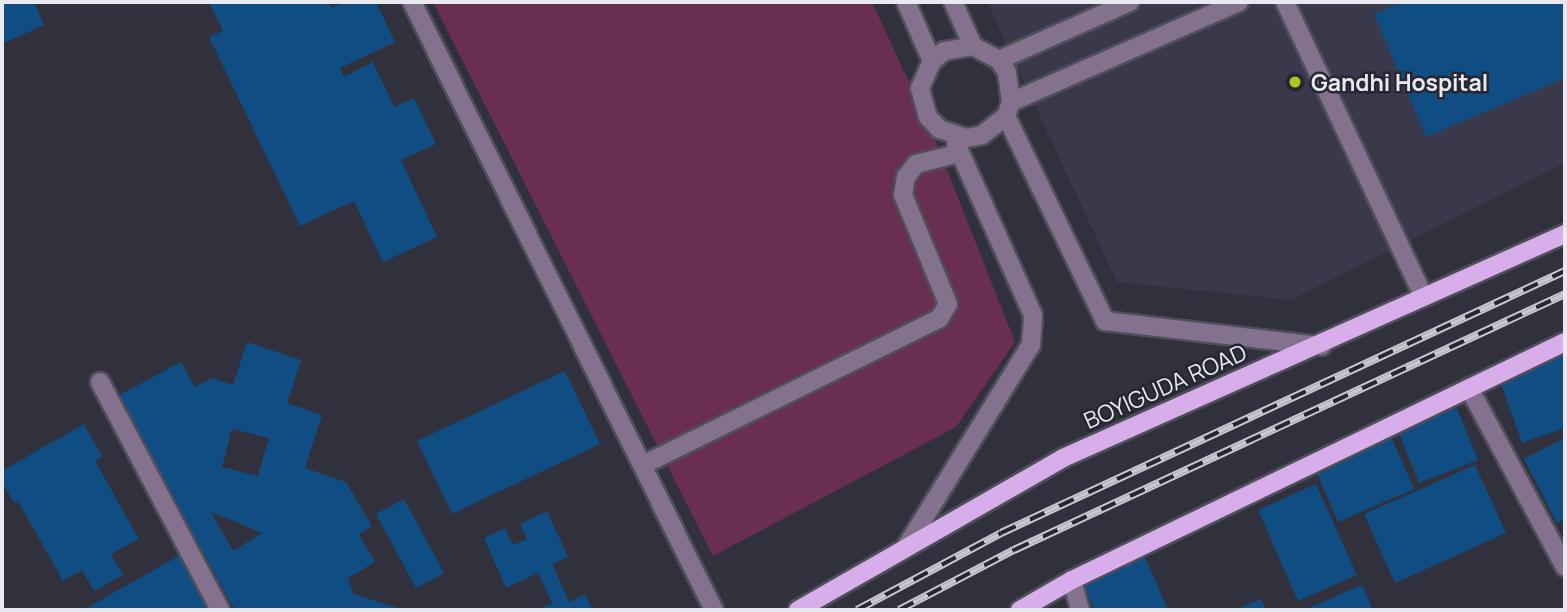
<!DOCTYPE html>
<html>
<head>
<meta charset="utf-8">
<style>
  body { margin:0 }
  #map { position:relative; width:1567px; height:612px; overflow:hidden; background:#30313d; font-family:Manrope,sans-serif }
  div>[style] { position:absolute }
  .built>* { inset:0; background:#39394b }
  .green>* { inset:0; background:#6a2e50 }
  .building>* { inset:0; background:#104d82 }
  .roads { filter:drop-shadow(2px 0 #4e4f5a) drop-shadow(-2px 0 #4e4f5a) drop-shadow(0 2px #4e4f5a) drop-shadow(0 -2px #4e4f5a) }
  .minor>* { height:18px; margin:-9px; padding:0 9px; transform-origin:9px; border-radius:9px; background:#84718d }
  .major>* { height:18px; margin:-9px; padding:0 9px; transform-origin:9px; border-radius:9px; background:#d7aee9 }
  .rail>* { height:8px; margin-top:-4px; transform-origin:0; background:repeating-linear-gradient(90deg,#262732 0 16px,#c7c8cf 0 32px); box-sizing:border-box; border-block:2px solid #c7c8cf }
  .dots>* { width:19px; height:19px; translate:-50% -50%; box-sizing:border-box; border:4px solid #262732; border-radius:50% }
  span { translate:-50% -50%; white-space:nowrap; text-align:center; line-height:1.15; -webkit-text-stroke:5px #262732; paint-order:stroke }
  .poi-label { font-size:23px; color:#e9eaf1; font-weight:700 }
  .left { translate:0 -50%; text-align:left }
  .street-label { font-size:23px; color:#e9eaf1 }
  .frame { position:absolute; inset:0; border:4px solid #e9eaf1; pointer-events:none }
</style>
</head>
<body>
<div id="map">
  <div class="built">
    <i style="clip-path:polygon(987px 2px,1565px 2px,1565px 163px,1291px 300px,1117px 282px)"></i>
  </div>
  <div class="green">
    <i style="clip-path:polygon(433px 2px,872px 2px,932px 132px,1015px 342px,956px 427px,713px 556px)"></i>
  </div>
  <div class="building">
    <i style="clip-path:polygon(2px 2px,34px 2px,44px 25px,2px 44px)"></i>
    <i style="clip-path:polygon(209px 2px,329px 2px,332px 8px,345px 2px,376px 2px,395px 42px,340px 68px,344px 77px,373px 62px,394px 107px,414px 98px,436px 144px,401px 160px,437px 237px,383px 262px,354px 201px,300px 226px,209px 37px,223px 31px)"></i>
    <i style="clip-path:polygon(1402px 2px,1565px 2px,1565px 78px,1426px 137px,1374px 14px)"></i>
    <i style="clip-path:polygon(evenodd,247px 342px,301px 360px,287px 403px,322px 415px,305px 468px,346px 482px,372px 526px,359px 534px,375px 562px,348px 578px,353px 594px,405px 610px,235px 610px,116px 397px,181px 362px,195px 387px,212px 378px,233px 385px,247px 342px,232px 429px,269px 438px,258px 476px,222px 467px,232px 429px,247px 342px,211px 512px,262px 533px,233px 551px,211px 512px)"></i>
    <i style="clip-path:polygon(1565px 355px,1565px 428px,1522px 443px,1499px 378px)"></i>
    <i style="clip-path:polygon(565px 371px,600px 444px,452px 514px,417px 441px)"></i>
    <i style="clip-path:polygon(1456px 406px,1478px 460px,1419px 483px,1397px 429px)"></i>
    <i style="clip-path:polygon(84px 424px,102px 456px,95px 461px,139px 539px,111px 554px,123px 575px,94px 591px,82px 570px,63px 581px,18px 501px,14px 503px,2px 482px,2px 471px)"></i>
    <i style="clip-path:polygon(1390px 434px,1414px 489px,1338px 522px,1314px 467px)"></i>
    <i style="clip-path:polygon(1565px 438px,1565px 519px,1557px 523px,1524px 459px)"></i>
    <i style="clip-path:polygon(1475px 465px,1506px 533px,1395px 583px,1364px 514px)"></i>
    <i style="clip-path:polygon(1316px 484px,1357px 575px,1298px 601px,1258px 510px)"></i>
    <i style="clip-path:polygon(404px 499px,444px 573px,416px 588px,376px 514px)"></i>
    <i style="clip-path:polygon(547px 511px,568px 557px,552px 564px,569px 602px,585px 594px,593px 610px,536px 610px,552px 603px,538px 573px,506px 588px,484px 538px,505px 528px,513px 545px,527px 539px,520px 524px)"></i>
    <i style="clip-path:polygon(184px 553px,216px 610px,83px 610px)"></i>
    <i style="clip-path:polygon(1144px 555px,1168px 610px,1094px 610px,1082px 582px)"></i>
    <i style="clip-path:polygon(1362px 585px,1373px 610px,1304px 610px)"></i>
    <i style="clip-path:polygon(1261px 599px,1266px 610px,1235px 610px)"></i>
  </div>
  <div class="roads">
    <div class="minor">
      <i style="left:412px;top:2px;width:679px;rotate:63.59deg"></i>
      <i style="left:906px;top:2px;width:64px;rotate:66.2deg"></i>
      <i style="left:953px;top:2px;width:48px;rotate:65.6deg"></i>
      <i style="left:1285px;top:2px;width:326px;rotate:64.8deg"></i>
      <i style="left:999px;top:60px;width:143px;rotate:-23.9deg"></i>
      <i style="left:1011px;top:102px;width:30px;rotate:-98deg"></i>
      <i style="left:1007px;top:72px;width:14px;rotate:-124deg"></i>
      <i style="left:999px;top:60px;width:30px;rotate:-152deg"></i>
      <i style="left:973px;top:46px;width:29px;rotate:170deg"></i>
      <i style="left:944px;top:51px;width:16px;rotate:140deg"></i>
      <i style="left:932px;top:61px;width:30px;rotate:114deg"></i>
      <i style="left:920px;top:88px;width:30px;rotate:75deg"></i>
      <i style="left:928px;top:117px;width:16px;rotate:47deg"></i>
      <i style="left:939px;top:129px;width:29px;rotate:18deg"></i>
      <i style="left:967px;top:138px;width:15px;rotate:-11deg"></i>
      <i style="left:982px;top:135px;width:31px;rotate:-38deg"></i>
      <i style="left:1006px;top:116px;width:15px;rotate:-70deg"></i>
      <i style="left:1011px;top:102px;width:249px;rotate:-23.7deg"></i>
      <i style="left:1006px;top:116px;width:228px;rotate:64.2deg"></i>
      <i style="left:1105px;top:321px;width:218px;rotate:6.6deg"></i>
      <i style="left:100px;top:382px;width:258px;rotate:62.2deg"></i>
      <i style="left:1469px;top:388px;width:203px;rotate:61.8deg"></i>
      <i style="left:645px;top:464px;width:328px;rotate:-26.3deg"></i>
      <i style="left:939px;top:319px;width:17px;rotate:-59deg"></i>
      <i style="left:948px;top:304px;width:118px;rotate:-112.4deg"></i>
      <i style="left:903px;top:195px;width:18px;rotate:-81deg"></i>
      <i style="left:906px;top:177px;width:16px;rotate:-52deg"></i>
      <i style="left:916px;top:164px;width:45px;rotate:-14deg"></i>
      <i style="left:906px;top:547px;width:238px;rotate:-58.3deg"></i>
      <i style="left:1031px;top:345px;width:30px;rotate:-86deg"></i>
      <i style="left:1033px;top:315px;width:188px;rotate:-114.2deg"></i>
      <i style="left:1072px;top:580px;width:31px;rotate:75deg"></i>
    </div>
    <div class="major">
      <i style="left:798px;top:610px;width:305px;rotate:-29.8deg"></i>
      <i style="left:1063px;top:458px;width:550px;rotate:-24.05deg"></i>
      <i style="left:1020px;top:610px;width:60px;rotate:-30deg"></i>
      <i style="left:1072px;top:580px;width:547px;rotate:-25.77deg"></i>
    </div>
  </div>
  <div class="rail">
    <i style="left:857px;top:610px;width:163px;rotate:-28.1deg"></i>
    <i style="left:1001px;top:533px;width:622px;rotate:-24.92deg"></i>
    <i style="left:899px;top:610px;width:130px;rotate:-27.6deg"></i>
    <i style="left:1014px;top:550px;width:608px;rotate:-24.92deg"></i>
  </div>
  <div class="dots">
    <i style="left:1295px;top:82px;background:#a7c81f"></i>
  </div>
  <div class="poi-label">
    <span class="left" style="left:1311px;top:82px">Gandhi Hospital</span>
  </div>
  <div class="street-label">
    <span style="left:1165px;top:386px;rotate:-24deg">BOYIGUDA ROAD</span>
  </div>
  <div class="frame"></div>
</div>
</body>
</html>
